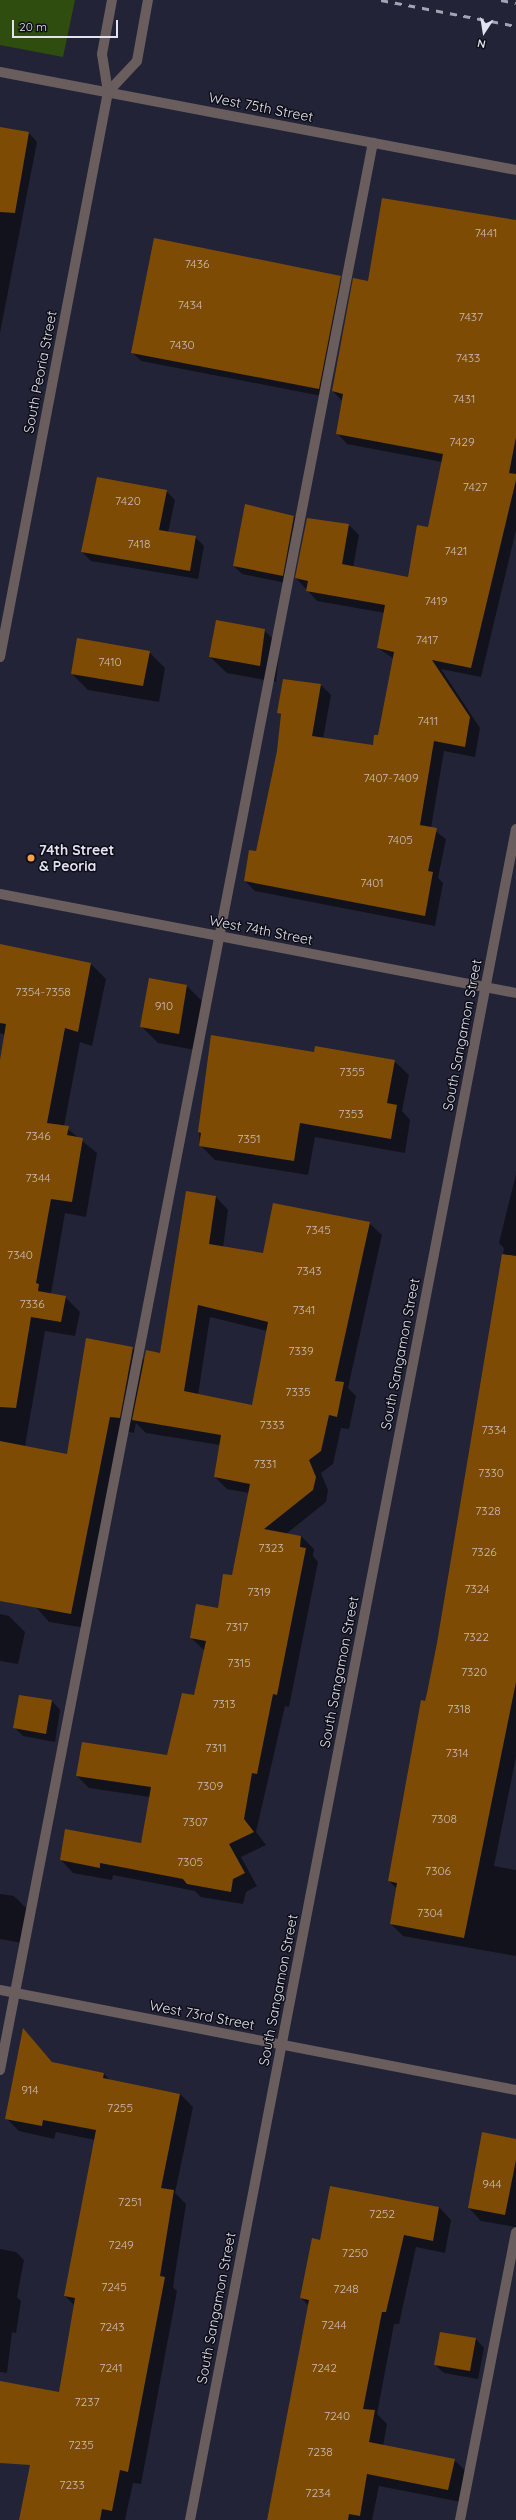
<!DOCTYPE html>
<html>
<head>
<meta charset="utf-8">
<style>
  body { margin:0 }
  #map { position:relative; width:516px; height:2520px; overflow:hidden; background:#222336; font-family:Quicksand,sans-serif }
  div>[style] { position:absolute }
  .green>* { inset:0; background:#304d10 }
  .shadow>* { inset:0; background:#0007 }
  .building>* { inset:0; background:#7d4b04 }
  .minor>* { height:10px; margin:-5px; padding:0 5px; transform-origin:5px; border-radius:5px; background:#695d5e }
  .rail>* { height:3px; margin-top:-1.5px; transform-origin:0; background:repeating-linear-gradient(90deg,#a4a5b4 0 7px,transparent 0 14px) }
  .dots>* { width:11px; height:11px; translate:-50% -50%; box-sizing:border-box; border:2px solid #0d0d16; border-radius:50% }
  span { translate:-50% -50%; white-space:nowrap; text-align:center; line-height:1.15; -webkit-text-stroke:3px #0d0d16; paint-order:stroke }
  .number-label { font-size:12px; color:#c9bdb6 }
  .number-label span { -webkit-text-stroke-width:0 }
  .street-label { font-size:14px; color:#e2e3f1 }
  .poi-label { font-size:14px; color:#e2e3f1; font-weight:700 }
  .left { translate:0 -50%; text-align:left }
  .north { position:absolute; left:464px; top:12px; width:40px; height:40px; -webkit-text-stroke:3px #0d0d16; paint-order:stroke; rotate:192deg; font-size:11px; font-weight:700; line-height:16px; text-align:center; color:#e2e3f1 }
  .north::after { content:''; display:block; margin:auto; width:14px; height:18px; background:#e2e3f1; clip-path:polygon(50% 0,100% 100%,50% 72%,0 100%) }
  .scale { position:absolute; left:12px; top:20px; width:106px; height:18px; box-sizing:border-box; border:2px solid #e2e3f1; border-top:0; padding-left:5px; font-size:12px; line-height:14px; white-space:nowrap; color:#e2e3f1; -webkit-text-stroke:3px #0d0d16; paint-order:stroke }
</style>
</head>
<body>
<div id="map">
  <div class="green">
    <i style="clip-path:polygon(0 0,75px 0,63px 57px,0 45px)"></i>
  </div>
  <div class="shadow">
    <i style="clip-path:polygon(0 128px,29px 133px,37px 142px,0 333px)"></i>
    <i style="clip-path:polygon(516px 222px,516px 530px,481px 677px,441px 669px,480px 728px,475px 757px,444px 751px,431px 828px,446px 839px,438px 878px,443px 883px,435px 926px,255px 891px,245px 881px,256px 852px,278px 751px,282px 716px,278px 713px,321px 685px,331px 695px,323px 739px,374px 746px,379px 737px,394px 659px,378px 648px,385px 613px,317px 601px,296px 578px,349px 525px,359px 535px,353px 568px,408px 578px,429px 528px,442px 462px,347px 444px,337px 433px,342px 401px,333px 391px,369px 282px)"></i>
    <i style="clip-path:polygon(155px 239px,340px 277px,349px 285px,327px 397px,141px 361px,133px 353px)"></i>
    <i style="clip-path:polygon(166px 491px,175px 500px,168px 533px,195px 537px,204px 546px,198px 579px,91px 561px,82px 552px)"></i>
    <i style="clip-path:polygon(294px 516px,302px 525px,291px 584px,242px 574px,234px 566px)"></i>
    <i style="clip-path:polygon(264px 630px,280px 646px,276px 682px,227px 673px,210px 657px)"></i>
    <i style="clip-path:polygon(149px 652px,165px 668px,159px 702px,88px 690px,72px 674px)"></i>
    <i style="clip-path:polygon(evenodd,0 949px,91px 964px,106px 979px,92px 1046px,80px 1042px,64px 1126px,97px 1153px,86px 1217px,65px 1213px,51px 1294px,65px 1297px,80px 1312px,75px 1336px,45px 1331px,25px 1446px,68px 1455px,87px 1339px,133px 1348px,145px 1361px,160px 1354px,216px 1197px,228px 1210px,223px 1248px,264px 1254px,369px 1223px,382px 1235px,348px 1388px,356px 1396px,349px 1429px,341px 1428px,333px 1464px,321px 1473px,328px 1490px,326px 1502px,286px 1534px,301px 1536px,314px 1549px,313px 1556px,318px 1562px,289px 1707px,285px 1706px,256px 1832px,266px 1845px,241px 1857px,257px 1886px,246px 1892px,243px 1904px,201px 1897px,195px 1891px,113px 1875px,112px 1880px,73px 1873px,61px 1860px,141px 1844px,150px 1797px,89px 1788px,77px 1776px,168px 1756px,195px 1696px,205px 1651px,191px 1638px,219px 1609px,232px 1577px,249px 1493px,227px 1489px,215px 1477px,220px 1445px,146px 1433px,136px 1423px,134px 1433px,125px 1431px,86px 1628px,49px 1622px,0 1566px,0 1066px,5px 1035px,0 1033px,0 949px,210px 1317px,267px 1331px,253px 1407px,198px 1395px,210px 1317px)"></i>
    <i style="clip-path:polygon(150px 979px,187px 986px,203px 1002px,195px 1050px,158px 1043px,141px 1026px)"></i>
    <i style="clip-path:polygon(315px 1053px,394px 1061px,409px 1075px,402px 1111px,410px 1120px,405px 1153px,315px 1137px,308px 1175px,215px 1160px,200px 1145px,199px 1131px)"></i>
    <i style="clip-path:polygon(516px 1174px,516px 1757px,494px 1866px,516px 1870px,516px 1956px,403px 1936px,391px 1924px,397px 1889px,389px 1881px,438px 1643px,504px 1248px,499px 1243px)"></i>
    <i style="clip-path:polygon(0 1614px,9px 1616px,25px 1632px,18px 1664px,0 1661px)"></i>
    <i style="clip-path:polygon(52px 1701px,60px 1710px,55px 1742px,23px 1736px,14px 1727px)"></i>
    <i style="clip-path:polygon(0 1894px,14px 1896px,29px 1911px,22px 1943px,0 1939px)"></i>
    <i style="clip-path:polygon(24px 2030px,54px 2064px,104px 2074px,111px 2081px,180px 2094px,193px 2107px,175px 2193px,186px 2204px,173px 2287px,177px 2291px,141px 2484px,133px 2483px,125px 2520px,20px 2520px,60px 2393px,75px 2306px,65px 2296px,95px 2140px,56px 2132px,54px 2139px,19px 2131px,6px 2118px)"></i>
    <i style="clip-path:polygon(516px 2140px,516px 2227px,481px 2221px,469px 2208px)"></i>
    <i style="clip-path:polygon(439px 2207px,451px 2220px,445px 2253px,416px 2247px,399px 2324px,394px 2324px,377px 2414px,387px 2424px,383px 2446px,454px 2460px,467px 2472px,461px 2502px,379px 2486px,372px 2520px,267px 2520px,309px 2306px,301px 2298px,321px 2241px)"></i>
    <i style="clip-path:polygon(0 2249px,16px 2252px,24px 2260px,17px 2297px,21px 2301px,16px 2333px,12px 2332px,7px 2373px,0 2372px)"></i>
    <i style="clip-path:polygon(476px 2339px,484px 2348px,478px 2379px,444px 2373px,435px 2365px)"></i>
  </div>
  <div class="building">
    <i style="clip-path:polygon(0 127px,29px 132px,15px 213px,0 212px)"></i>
    <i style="clip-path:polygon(382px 198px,516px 220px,516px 437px,509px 473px,516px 474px,516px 480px,471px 668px,432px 660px,470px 717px,465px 747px,434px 741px,420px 825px,437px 828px,428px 871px,433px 872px,425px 916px,244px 881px,249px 850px,256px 851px,277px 751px,281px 714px,277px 713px,283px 679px,321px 684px,312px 736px,373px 745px,374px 735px,378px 735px,394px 652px,377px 648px,385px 605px,306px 591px,308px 581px,295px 578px,307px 518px,349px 524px,342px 564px,408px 577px,417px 525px,428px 527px,443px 454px,336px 434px,343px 394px,332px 391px,353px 278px,368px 281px)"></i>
    <i style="clip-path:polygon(154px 238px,341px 276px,319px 389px,131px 353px)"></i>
    <i style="clip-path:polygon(97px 477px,167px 490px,159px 530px,196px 536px,190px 571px,81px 552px)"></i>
    <i style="clip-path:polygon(245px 504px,294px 516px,283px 576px,233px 566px)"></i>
    <i style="clip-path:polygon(216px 620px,265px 629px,260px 666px,209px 657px)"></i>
    <i style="clip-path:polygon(77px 638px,150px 651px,143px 686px,71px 674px)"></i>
    <i style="clip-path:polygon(0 944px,91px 963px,78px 1032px,65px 1028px,47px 1123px,69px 1126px,67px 1135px,83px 1138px,72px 1202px,51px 1199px,36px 1283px,39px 1284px,38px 1291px,66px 1296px,61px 1322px,31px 1317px,16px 1408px,0 1407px,0 1060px,6px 1024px,0 1023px)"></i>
    <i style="clip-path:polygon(149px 978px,187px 985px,179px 1034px,140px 1027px)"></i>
    <i style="clip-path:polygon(211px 1035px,314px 1052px,315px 1046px,395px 1060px,387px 1103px,397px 1105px,391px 1139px,300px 1123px,294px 1161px,199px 1146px,201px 1133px,198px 1132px)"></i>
    <i style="clip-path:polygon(evenodd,186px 1191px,216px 1196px,209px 1244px,263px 1253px,273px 1203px,370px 1222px,335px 1381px,344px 1382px,337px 1417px,329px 1415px,321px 1451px,309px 1460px,316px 1477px,313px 1490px,264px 1529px,301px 1536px,300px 1547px,306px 1548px,277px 1695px,273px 1694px,257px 1774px,252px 1773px,244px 1819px,254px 1832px,229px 1844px,245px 1873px,233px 1879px,231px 1892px,187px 1884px,183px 1879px,100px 1863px,100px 1868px,60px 1860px,65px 1829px,141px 1843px,151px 1787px,76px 1776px,82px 1742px,167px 1755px,182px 1693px,194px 1695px,206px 1641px,190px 1638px,196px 1604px,218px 1608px,223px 1574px,232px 1575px,250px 1484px,214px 1477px,221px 1435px,132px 1420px,146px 1350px,160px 1353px,186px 1191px,198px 1305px,268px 1322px,252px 1405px,184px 1391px,198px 1305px)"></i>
    <i style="clip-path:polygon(502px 1254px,516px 1256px,516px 1682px,464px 1938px,390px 1924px,397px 1883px,388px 1881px,421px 1700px,425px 1701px,427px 1693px,437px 1643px)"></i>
    <i style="clip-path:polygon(86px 1338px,133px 1347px,120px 1418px,110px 1417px,71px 1614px,0 1601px,0 1441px,67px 1454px)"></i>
    <i style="clip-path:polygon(19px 1695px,52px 1700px,46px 1734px,13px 1728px)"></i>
    <i style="clip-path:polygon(23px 2028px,52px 2062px,104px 2073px,103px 2078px,180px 2094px,161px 2188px,174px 2190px,160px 2276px,165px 2277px,128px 2472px,120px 2470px,112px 2511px,102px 2509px,100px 2520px,19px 2520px,30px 2465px,0 2463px,0 2381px,59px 2392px,75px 2298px,64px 2296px,96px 2130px,43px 2120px,42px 2126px,5px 2119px)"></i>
    <i style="clip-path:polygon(482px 2132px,516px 2139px,516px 2160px,505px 2215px,468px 2208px)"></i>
    <i style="clip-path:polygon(330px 2186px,439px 2207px,433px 2241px,404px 2235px,386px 2312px,382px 2312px,363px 2409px,375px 2410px,369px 2442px,455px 2459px,448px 2490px,367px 2474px,360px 2516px,349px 2514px,348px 2520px,267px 2520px,309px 2300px,300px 2298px,312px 2238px,320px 2240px)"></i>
    <i style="clip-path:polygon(440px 2332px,476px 2338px,470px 2371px,434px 2365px)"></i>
  </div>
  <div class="minor">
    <i style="left:0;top:72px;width:525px;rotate:10.75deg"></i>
    <i style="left:108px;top:92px;width:42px;rotate:-46.9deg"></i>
    <i style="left:137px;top:61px;width:62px;rotate:-79.8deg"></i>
    <i style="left:0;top:657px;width:575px;rotate:-79.18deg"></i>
    <i style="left:108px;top:92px;width:38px;rotate:-99deg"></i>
    <i style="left:102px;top:54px;width:55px;rotate:-79.5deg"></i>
    <i style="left:0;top:894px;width:525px;rotate:10.86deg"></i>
    <i style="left:0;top:1990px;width:526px;rotate:10.97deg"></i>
    <i style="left:0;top:2070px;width:1963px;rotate:-79.05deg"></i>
    <i style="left:190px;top:2520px;width:1722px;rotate:-79.09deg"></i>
    <i style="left:460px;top:2520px;width:293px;rotate:-79deg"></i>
  </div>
  <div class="rail">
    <i style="left:381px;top:0;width:137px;rotate:10.9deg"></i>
    <i style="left:501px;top:0;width:15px;rotate:11deg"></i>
  </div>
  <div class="dots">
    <i style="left:31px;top:858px;background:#f8a04b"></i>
  </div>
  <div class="number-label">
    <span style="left:486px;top:233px">7441</span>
    <span style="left:197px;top:264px">7436</span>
    <span style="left:190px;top:305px">7434</span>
    <span style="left:471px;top:317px">7437</span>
    <span style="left:182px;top:345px">7430</span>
    <span style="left:468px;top:358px">7433</span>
    <span style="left:464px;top:399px">7431</span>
    <span style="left:462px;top:442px">7429</span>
    <span style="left:475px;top:487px">7427</span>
    <span style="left:128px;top:501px">7420</span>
    <span style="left:139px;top:544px">7418</span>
    <span style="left:456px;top:551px">7421</span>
    <span style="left:436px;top:601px">7419</span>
    <span style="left:427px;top:640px">7417</span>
    <span style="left:110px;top:662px">7410</span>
    <span style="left:428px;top:721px">7411</span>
    <span style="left:391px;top:778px">7407-7409</span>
    <span style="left:400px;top:840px">7405</span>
    <span style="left:372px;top:883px">7401</span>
    <span style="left:43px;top:992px">7354-7358</span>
    <span style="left:164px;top:1006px">910</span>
    <span style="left:352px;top:1072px">7355</span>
    <span style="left:351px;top:1114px">7353</span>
    <span style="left:38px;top:1136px">7346</span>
    <span style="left:249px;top:1139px">7351</span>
    <span style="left:38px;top:1178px">7344</span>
    <span style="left:318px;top:1230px">7345</span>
    <span style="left:20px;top:1255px">7340</span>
    <span style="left:309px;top:1271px">7343</span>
    <span style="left:32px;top:1304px">7336</span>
    <span style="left:304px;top:1310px">7341</span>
    <span style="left:301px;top:1351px">7339</span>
    <span style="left:298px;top:1392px">7335</span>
    <span style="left:272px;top:1425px">7333</span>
    <span style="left:494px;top:1430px">7334</span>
    <span style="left:265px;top:1464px">7331</span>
    <span style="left:491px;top:1473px">7330</span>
    <span style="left:488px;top:1511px">7328</span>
    <span style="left:271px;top:1548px">7323</span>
    <span style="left:484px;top:1552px">7326</span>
    <span style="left:477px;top:1589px">7324</span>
    <span style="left:259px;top:1592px">7319</span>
    <span style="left:237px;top:1627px">7317</span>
    <span style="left:476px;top:1637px">7322</span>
    <span style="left:239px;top:1663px">7315</span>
    <span style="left:474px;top:1672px">7320</span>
    <span style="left:224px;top:1704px">7313</span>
    <span style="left:459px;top:1709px">7318</span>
    <span style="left:216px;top:1748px">7311</span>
    <span style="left:457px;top:1753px">7314</span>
    <span style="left:210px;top:1786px">7309</span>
    <span style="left:444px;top:1819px">7308</span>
    <span style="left:195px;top:1822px">7307</span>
    <span style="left:190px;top:1862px">7305</span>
    <span style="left:438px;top:1871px">7306</span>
    <span style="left:430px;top:1913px">7304</span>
    <span style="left:30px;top:2090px">914</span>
    <span style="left:120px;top:2108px">7255</span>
    <span style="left:492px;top:2184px">944</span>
    <span style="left:130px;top:2202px">7251</span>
    <span style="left:382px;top:2214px">7252</span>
    <span style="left:121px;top:2245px">7249</span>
    <span style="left:355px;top:2253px">7250</span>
    <span style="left:114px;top:2287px">7245</span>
    <span style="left:346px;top:2289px">7248</span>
    <span style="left:334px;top:2325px">7244</span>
    <span style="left:112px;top:2327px">7243</span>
    <span style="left:111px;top:2368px">7241</span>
    <span style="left:324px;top:2368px">7242</span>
    <span style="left:87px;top:2402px">7237</span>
    <span style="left:337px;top:2416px">7240</span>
    <span style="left:81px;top:2445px">7235</span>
    <span style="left:320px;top:2452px">7238</span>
    <span style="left:72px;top:2485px">7233</span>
    <span style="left:318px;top:2493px">7234</span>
  </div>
  <div class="street-label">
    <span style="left:261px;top:107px;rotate:11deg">West 75th Street</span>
    <span style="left:40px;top:372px;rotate:-79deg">South Peoria Street</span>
    <span style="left:261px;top:930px;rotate:11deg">West 74th Street</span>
    <span style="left:462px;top:1035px;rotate:-79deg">South Sangamon Street</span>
    <span style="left:400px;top:1354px;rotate:-79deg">South Sangamon Street</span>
    <span style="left:339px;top:1672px;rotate:-79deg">South Sangamon Street</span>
    <span style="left:278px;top:1990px;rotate:-79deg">South Sangamon Street</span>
    <span style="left:202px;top:2015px;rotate:11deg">West 73rd Street</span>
    <span style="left:216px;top:2308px;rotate:-79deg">South Sangamon Street</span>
  </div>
  <div class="poi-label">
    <span class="left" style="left:39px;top:858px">74th Street<br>&amp; Peoria</span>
  </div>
  <div class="north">N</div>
  <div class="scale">20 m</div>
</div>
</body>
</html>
